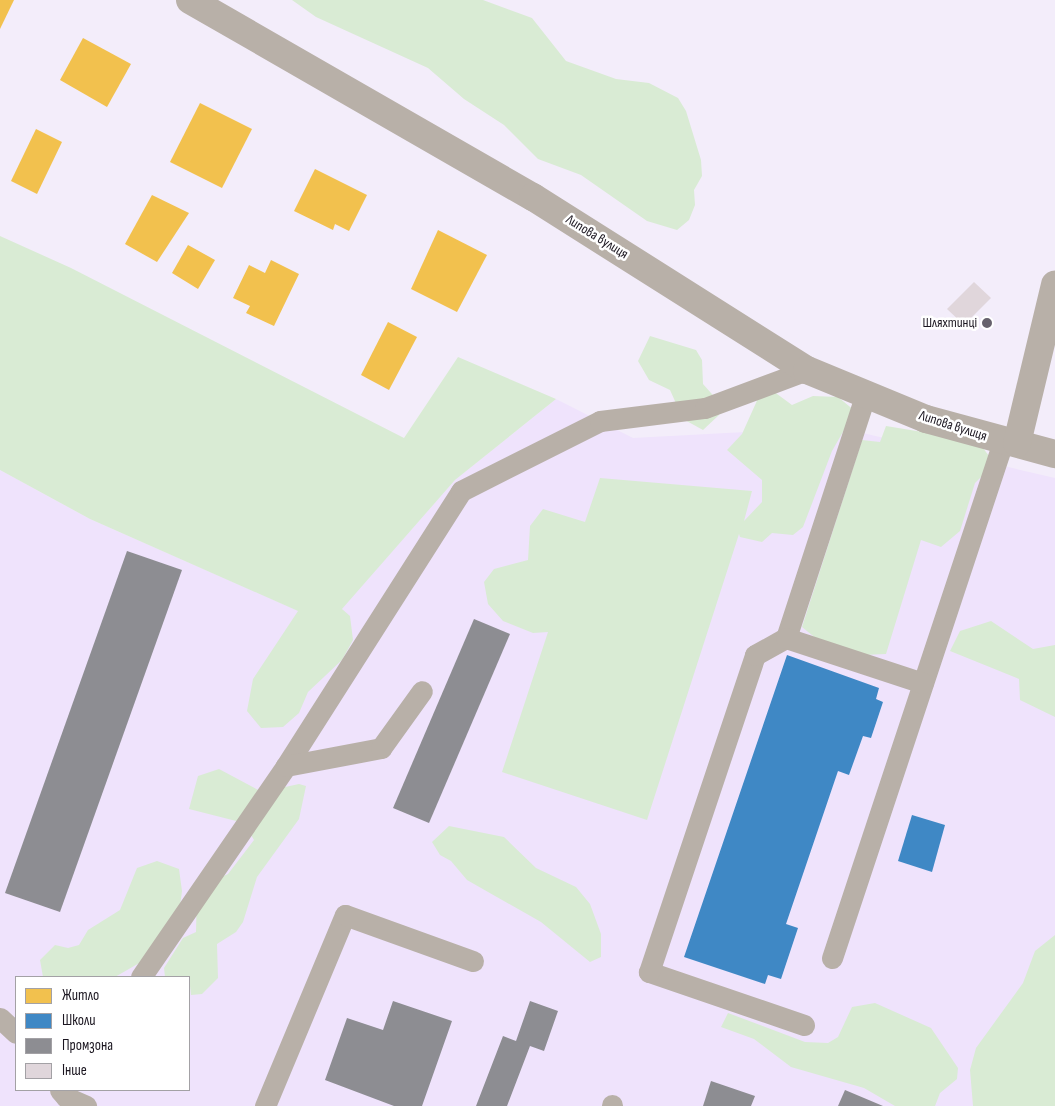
<!DOCTYPE html>
<html>
<head>
<meta charset="utf-8">
<style>
  body { margin:0 }
  #map { position:relative; width:1055px; height:1106px; overflow:hidden; background:#f3edfa; font-family:"Sofia Sans Condensed",sans-serif }
  div>[style] { position:absolute }
  .built>* { inset:0; background:#efe3fc }
  .green>* { inset:0; background:#d9ebd4 }
  .homes>* { inset:0; background:#f2c14e }
  .schools>* { inset:0; background:#3f88c5 }
  .industry>* { inset:0; background:#8d8d92 }
  .building>* { inset:0; background:#e0d6db }
  .lane>* { height:21px; margin:-10.5px; padding:0 10.5px; transform-origin:10.5px; border-radius:10.5px; background:#b8b0a8 }
  .street>* { height:28px; margin:-14px; padding:0 14px; transform-origin:14px; border-radius:14px; background:#b8b0a8 }
  .dots>* { width:14px; height:14px; translate:-50% -50%; box-sizing:border-box; border:2px solid #fff; border-radius:50% }
  span { translate:-50% -50%; white-space:nowrap; text-align:center; line-height:1.15; -webkit-text-stroke:5px #fff; paint-order:stroke }
  .street-label { font-size:14px; color:#1a151f }
  .poi-label { font-size:14px; color:#1a151f }
  .right { translate:-100% -50%; text-align:right }
  .legend { position:absolute; left:15px; top:976px; width:175px; height:115px; box-sizing:border-box; background:#fff; border:1px solid #a3a1a5; margin:0; padding:6px 9px; list-style:none; font-size:15px; color:#1a151f }
  .legend li { display:flex; align-items:center; gap:10px; height:25px }
  .legend b { width:25px; border:1px solid #a3a1a5 }
</style>
</head>
<body>
<div id="map">
  <div class="built">
    <i style="clip-path:polygon(evenodd,556px 399px,633px 438px,837px 427px,1055px 478px,1055px 1106px,0 1106px,0 470px,90px 519px,328px 624px,455px 480px,556px 399px,16px 977px,189px 977px,189px 1090px,16px 1090px,16px 977px)"></i>
  </div>
  <div class="green">
    <i style="clip-path:polygon(292px 0,483px 0,532px 18px,566px 61px,616px 79px,649px 83px,678px 98px,686px 111px,701px 160px,702px 176px,694px 190px,695px 205px,689px 220px,677px 230px,647px 221px,581px 175px,538px 159px,504px 125px,464px 99px,428px 68px,316px 17px)"></i>
    <i style="clip-path:polygon(0 236px,71px 268px,404px 438px,458px 357px,556px 399px,455px 480px,342px 609px,350px 616px,353px 640px,342px 660px,308px 692px,299px 713px,283px 727px,261px 728px,247px 711px,253px 679px,298px 611px,90px 519px,0 470px)"></i>
    <i style="clip-path:polygon(650px 336px,696px 350px,702px 360px,703px 384px,719px 402px,719px 415px,703px 430px,683px 419px,670px 390px,649px 380px,638px 361px)"></i>
    <i style="clip-path:polygon(773px 391px,792px 405px,813px 396px,838px 397px,855px 411px,832px 451px,803px 527px,793px 535px,772px 533px,762px 542px,740px 537px,739px 534px,647px 820px,502px 772px,548px 632px,533px 633px,503px 621px,488px 604px,484px 582px,494px 569px,528px 560px,530px 526px,543px 509px,585px 522px,600px 478px,752px 491px,744px 521px,762px 502px,762px 480px,727px 450px,742px 434px,760px 394px)"></i>
    <i style="clip-path:polygon(886px 426px,965px 439px,983px 448px,992px 460px,988px 470px,975px 483px,960px 531px,941px 547px,921px 540px,886px 654px,863px 655px,818px 640px,802px 627px,862px 440px,880px 442px)"></i>
    <i style="clip-path:polygon(991px 621px,1033px 649px,1055px 645px,1055px 717px,1020px 700px,1019px 679px,950px 651px,960px 631px)"></i>
    <i style="clip-path:polygon(219px 769px,262px 792px,299px 784px,306px 786px,299px 819px,257px 877px,243px 922px,236px 932px,217px 944px,218px 978px,202px 994px,191px 995px,189px 977px,165px 977px,164px 968px,183px 938px,196px 932px,197px 888px,228px 874px,254px 840px,244px 823px,189px 809px,198px 776px)"></i>
    <i style="clip-path:polygon(449px 826px,504px 837px,536px 868px,576px 887px,590px 904px,601px 934px,601px 957px,590px 962px,541px 922px,467px 880px,451px 861px,440px 855px,432px 842px)"></i>
    <i style="clip-path:polygon(157px 861px,179px 869px,182px 891px,179px 914px,148px 958px,115px 977px,43px 977px,40px 960px,55px 945px,68px 948px,79px 945px,88px 930px,120px 910px,137px 868px)"></i>
    <i style="clip-path:polygon(1055px 935px,1055px 1106px,973px 1106px,970px 1070px,976px 1048px,1023px 983px,1035px 951px)"></i>
    <i style="clip-path:polygon(875px 1003px,931px 1028px,958px 1068px,957px 1079px,940px 1093px,935px 1106px,895px 1106px,864px 1088px,791px 1067px,754px 1039px,721px 1027px,728px 1013px,805px 1042px,828px 1043px,838px 1037px,852px 1007px)"></i>
  </div>
  <div class="homes">
    <i style="clip-path:polygon(0 0,14px 0,0 29px)"></i>
    <i style="clip-path:polygon(83px 38px,131px 64px,107px 107px,60px 80px)"></i>
    <i style="clip-path:polygon(200px 103px,252px 129px,222px 188px,170px 162px)"></i>
    <i style="clip-path:polygon(36px 129px,62px 142px,37px 194px,11px 181px)"></i>
    <i style="clip-path:polygon(315px 169px,367px 195px,349px 231px,335px 224px,333px 230px,294px 211px)"></i>
    <i style="clip-path:polygon(152px 195px,189px 213px,157px 262px,125px 244px)"></i>
    <i style="clip-path:polygon(438px 230px,487px 255px,457px 312px,411px 289px)"></i>
    <i style="clip-path:polygon(188px 245px,215px 260px,198px 289px,172px 273px)"></i>
    <i style="clip-path:polygon(271px 260px,299px 274px,274px 326px,246px 313px,250px 306px,233px 298px,249px 265px,265px 273px)"></i>
    <i style="clip-path:polygon(388px 322px,417px 337px,389px 390px,361px 375px)"></i>
  </div>
  <div class="schools">
    <i style="clip-path:polygon(787px 655px,879px 688px,876px 699px,883px 702px,871px 738px,863px 736px,849px 775px,838px 771px,786px 924px,798px 928px,781px 979px,768px 975px,765px 984px,684px 957px)"></i>
    <i style="clip-path:polygon(912px 815px,945px 825px,932px 872px,898px 861px)"></i>
  </div>
  <div class="industry">
    <i style="clip-path:polygon(127px 551px,182px 570px,60px 912px,5px 893px)"></i>
    <i style="clip-path:polygon(474px 619px,510px 634px,429px 823px,393px 808px)"></i>
    <i style="clip-path:polygon(393px 1001px,452px 1021px,422px 1106px,394px 1106px,325px 1080px,347px 1018px,383px 1030px)"></i>
    <i style="clip-path:polygon(530px 1001px,558px 1011px,544px 1051px,530px 1046px,507px 1106px,476px 1106px,503px 1036px,516px 1041px)"></i>
    <i style="clip-path:polygon(711px 1081px,755px 1096px,751px 1106px,703px 1106px)"></i>
    <i style="clip-path:polygon(845px 1090px,883px 1106px,838px 1106px)"></i>
  </div>
  <div class="building">
    <i style="clip-path:polygon(974px 282px,991px 298px,964px 325px,947px 309px)"></i>
  </div>
  <div class="lane">
    <i style="left:786px;top:638px;width:258px;rotate:-71.9deg"></i>
    <i style="left:286px;top:766px;width:326px;rotate:-57.5deg"></i>
    <i style="left:461px;top:491px;width:156px;rotate:-26.7deg"></i>
    <i style="left:600px;top:421px;width:106px;rotate:-7.1deg"></i>
    <i style="left:705px;top:408px;width:109px;rotate:-20.4deg"></i>
    <i style="left:832px;top:958px;width:544px;rotate:-71.67deg"></i>
    <i style="left:141px;top:977px;width:256px;rotate:-55.5deg"></i>
    <i style="left:286px;top:766px;width:97px;rotate:-10.7deg"></i>
    <i style="left:381px;top:748px;width:70px;rotate:-54.3deg"></i>
    <i style="left:0;top:1018px;width:22px;rotate:43deg"></i>
    <i style="left:804px;top:1025px;width:164px;rotate:-161.1deg"></i>
    <i style="left:649px;top:972px;width:334px;rotate:-71.5deg"></i>
    <i style="left:755px;top:655px;width:35px;rotate:-29deg"></i>
    <i style="left:786px;top:638px;width:144px;rotate:18.2deg"></i>
    <i style="left:60px;top:1090px;width:9px;rotate:49deg"></i>
    <i style="left:66px;top:1097px;width:22px;rotate:24deg"></i>
    <i style="left:265px;top:1106px;width:207px;rotate:-67.3deg"></i>
    <i style="left:345px;top:915px;width:136px;rotate:19.8deg"></i>
    <i style="left:612px;top:1106px;width:1px;rotate:-90deg"></i>
  </div>
  <div class="street">
    <i style="left:190px;top:0;width:396px;rotate:29.9deg"></i>
    <i style="left:533px;top:197px;width:324px;rotate:32.3deg"></i>
    <i style="left:807px;top:370px;width:129px;rotate:22.4deg"></i>
    <i style="left:926px;top:419px;width:134px;rotate:15.2deg"></i>
    <i style="left:1017px;top:443px;width:163px;rotate:-76.5deg"></i>
  </div>
  <div class="dots">
    <i style="left:987px;top:323px;background:#66616c"></i>
  </div>
  <div class="street-label">
    <span style="left:597px;top:237px;rotate:32deg">Липова вулиця</span>
    <span style="left:953px;top:426px;rotate:18deg">Липова вулиця</span>
  </div>
  <div class="poi-label">
    <span class="right" style="left:977px;top:323px">Шляхтинці</span>
  </div>
  <ul class="legend">
  <li><b style="height:14px;background:#f2c14e"></b>Житло</li>
  <li><b style="height:14px;background:#3f88c5"></b>Школи</li>
  <li><b style="height:14px;background:#8d8d92"></b>Промзона</li>
  <li><b style="height:14px;background:#e0d6db"></b>Інше</li>
  </ul>
</div>
</body>
</html>
